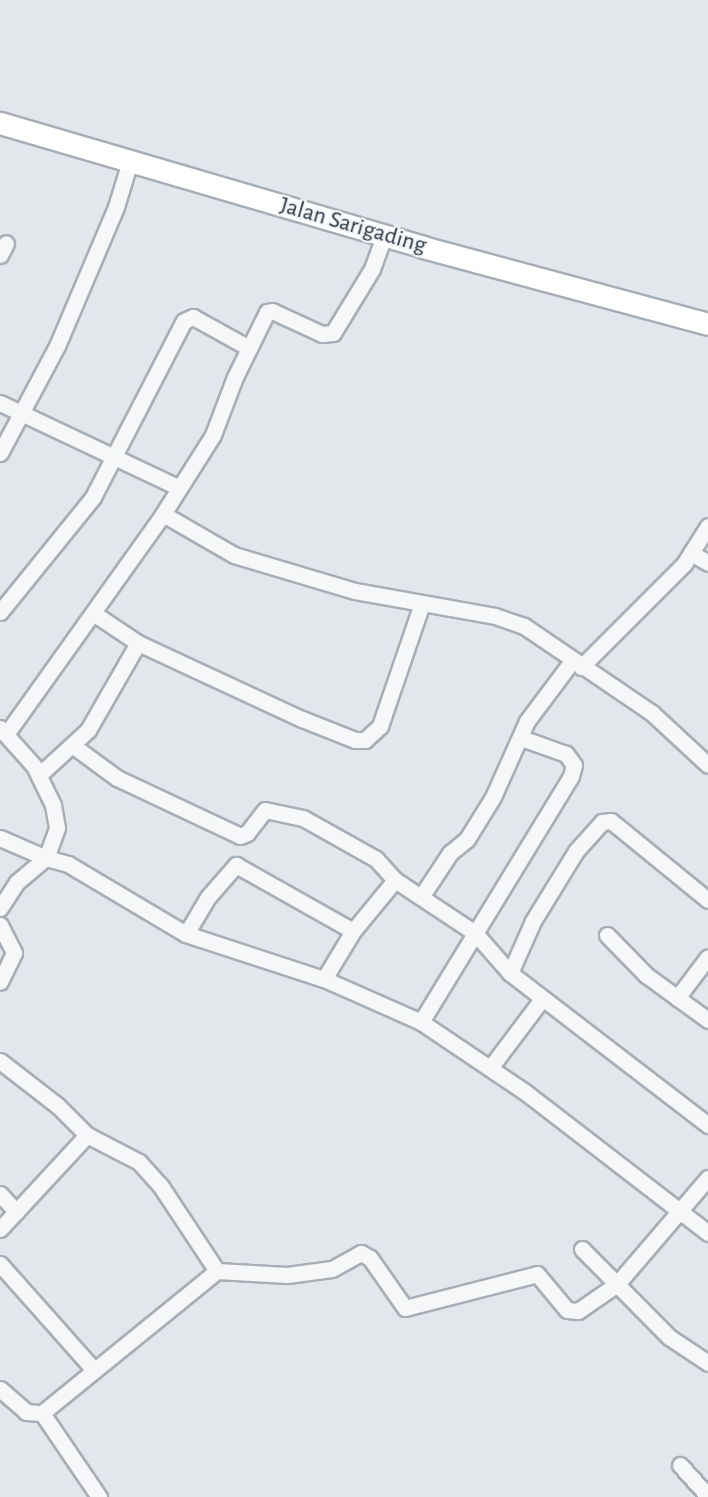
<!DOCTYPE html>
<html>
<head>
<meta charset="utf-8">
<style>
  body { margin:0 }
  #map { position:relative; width:708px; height:1497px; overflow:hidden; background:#e3e7eb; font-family:"Alegreya Sans",sans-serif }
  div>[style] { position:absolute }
  .roads { filter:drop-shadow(2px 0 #a8aeb5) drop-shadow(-2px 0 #a8aeb5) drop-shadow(0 2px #a8aeb5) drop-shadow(0 -2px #a8aeb5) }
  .street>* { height:15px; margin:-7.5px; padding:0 7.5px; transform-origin:7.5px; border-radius:7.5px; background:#f6f7f9 }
  .secondary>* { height:21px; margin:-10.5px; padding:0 10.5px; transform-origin:10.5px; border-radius:10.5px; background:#fff }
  span { translate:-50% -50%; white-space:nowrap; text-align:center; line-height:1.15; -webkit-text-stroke:4.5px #f3f6f8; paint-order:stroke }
  .street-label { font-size:24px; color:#2c3642 }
</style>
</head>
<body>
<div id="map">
  <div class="roads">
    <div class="street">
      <i style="left:384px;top:236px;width:35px;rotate:110deg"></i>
      <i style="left:372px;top:269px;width:75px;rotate:121.4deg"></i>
      <i style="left:333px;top:333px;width:11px;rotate:175deg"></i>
      <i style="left:322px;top:334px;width:55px;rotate:-155.3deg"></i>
      <i style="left:272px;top:311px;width:5px;rotate:169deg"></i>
      <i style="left:267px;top:312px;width:72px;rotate:116.2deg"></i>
      <i style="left:235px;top:377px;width:62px;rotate:110.8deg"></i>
      <i style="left:213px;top:435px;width:93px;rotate:122.3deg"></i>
      <i style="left:163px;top:514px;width:82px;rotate:30deg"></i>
      <i style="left:234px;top:555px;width:126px;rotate:16.6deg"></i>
      <i style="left:355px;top:591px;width:142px;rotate:10.1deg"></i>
      <i style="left:495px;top:616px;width:31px;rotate:19deg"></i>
      <i style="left:524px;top:626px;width:155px;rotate:34.2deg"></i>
      <i style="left:652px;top:713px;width:76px;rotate:42.9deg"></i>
      <i style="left:0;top:255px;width:13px;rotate:-63deg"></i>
      <i style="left:0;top:403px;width:197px;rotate:25.3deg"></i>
      <i style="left:0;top:453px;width:121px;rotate:-62deg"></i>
      <i style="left:57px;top:346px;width:151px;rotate:-67deg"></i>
      <i style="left:116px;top:207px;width:48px;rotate:-73.1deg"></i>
      <i style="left:691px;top:553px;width:20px;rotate:30deg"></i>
      <i style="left:0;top:612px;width:148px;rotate:-51deg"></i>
      <i style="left:93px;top:497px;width:198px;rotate:-62.7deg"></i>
      <i style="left:184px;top:321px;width:10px;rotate:-24deg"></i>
      <i style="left:193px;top:317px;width:64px;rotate:29deg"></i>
      <i style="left:138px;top:643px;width:181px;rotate:24.9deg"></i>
      <i style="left:302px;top:719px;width:57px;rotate:21.6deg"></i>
      <i style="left:355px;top:740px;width:10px"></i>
      <i style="left:365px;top:740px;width:21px;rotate:-43deg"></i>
      <i style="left:380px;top:726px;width:127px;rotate:-71.1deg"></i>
      <i style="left:581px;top:667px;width:146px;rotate:-45deg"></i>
      <i style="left:684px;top:564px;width:45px;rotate:-57.7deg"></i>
      <i style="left:0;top:728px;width:51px;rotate:48.2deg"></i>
      <i style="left:34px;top:766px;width:43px;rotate:64deg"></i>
      <i style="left:53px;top:805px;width:23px;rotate:80deg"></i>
      <i style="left:57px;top:828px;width:32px;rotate:110deg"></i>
      <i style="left:46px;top:858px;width:23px;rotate:15deg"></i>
      <i style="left:68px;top:864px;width:137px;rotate:30.7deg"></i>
      <i style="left:186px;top:934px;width:145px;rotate:18.1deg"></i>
      <i style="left:324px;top:979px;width:106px;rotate:23.9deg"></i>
      <i style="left:421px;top:1022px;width:125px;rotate:33.9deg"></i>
      <i style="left:525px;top:1092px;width:231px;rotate:37.6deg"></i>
      <i style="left:7px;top:733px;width:269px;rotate:-54.5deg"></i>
      <i style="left:72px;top:745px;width:56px;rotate:36.3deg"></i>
      <i style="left:117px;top:778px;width:136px;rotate:25.2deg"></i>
      <i style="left:240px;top:836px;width:8px;rotate:-23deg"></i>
      <i style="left:247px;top:833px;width:29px;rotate:-52deg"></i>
      <i style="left:265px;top:810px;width:39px;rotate:12deg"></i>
      <i style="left:303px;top:818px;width:84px;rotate:29.3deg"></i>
      <i style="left:376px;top:859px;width:28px;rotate:48deg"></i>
      <i style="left:39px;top:775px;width:67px;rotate:-42.6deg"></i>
      <i style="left:88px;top:730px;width:100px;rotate:-60.1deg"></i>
      <i style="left:138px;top:643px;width:54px;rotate:-146.3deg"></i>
      <i style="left:0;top:838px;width:50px;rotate:23.5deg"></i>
      <i style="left:421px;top:897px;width:53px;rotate:-56.6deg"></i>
      <i style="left:450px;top:853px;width:22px;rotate:-39deg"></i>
      <i style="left:467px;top:839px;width:49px;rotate:-58.2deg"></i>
      <i style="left:493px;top:797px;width:83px;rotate:-65.9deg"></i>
      <i style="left:527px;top:721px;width:75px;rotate:-53.1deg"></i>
      <i style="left:0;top:908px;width:31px;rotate:-57deg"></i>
      <i style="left:17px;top:882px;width:38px;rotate:-40deg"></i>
      <i style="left:0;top:925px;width:31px;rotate:63deg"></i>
      <i style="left:14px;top:953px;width:32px;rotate:116deg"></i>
      <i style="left:186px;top:934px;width:43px;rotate:-59.3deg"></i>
      <i style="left:208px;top:897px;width:43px;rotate:-48.8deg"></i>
      <i style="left:236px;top:865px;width:134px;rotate:29.4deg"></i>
      <i style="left:607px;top:935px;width:56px;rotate:45.7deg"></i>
      <i style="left:646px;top:975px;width:77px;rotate:36deg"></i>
      <i style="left:510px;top:973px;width:57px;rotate:-66.1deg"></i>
      <i style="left:533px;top:921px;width:82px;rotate:-58.4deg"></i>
      <i style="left:576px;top:851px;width:39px;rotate:-48deg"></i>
      <i style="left:602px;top:822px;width:9px;rotate:-6deg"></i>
      <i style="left:611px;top:821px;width:125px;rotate:39.2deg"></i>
      <i style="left:324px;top:979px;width:56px;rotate:-58.9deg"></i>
      <i style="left:353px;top:931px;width:66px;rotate:-50.5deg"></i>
      <i style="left:395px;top:880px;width:96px;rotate:33.5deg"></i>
      <i style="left:475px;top:933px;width:53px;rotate:48.8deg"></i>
      <i style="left:510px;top:973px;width:250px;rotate:37.5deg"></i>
      <i style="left:677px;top:998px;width:51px;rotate:-52.9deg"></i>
      <i style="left:421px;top:1022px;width:288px;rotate:-58.6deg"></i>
      <i style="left:571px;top:776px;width:11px;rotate:-75deg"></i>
      <i style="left:574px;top:765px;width:14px;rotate:-126deg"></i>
      <i style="left:566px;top:754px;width:48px;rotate:-160.4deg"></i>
      <i style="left:0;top:1061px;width:73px;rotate:37.8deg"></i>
      <i style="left:58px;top:1106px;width:41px;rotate:45deg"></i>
      <i style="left:87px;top:1135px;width:59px;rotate:27.4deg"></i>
      <i style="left:139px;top:1162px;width:31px;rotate:48deg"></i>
      <i style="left:160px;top:1185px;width:103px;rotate:56.5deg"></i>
      <i style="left:217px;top:1271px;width:70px;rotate:3.3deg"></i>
      <i style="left:287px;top:1275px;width:45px;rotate:-7.6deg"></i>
      <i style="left:332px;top:1269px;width:33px;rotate:-29deg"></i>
      <i style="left:361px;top:1253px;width:10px;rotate:29deg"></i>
      <i style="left:370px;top:1258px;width:61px;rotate:55deg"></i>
      <i style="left:405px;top:1308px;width:136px;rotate:-14.4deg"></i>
      <i style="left:537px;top:1274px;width:47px;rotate:50.2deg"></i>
      <i style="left:567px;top:1310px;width:11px;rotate:5deg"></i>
      <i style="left:578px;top:1311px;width:47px;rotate:-34.7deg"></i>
      <i style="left:617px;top:1284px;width:140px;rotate:-49.4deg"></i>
      <i style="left:490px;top:1068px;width:86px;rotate:-53deg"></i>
      <i style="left:0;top:1194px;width:24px;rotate:48deg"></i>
      <i style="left:0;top:1229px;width:128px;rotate:-47.2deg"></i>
      <i style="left:582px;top:1249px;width:124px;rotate:45.3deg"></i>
      <i style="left:669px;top:1337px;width:47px;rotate:33.7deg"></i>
      <i style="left:0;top:1264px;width:142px;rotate:48.4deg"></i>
      <i style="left:0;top:1389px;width:35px;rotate:41deg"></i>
      <i style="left:26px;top:1412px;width:16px;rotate:4deg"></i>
      <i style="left:42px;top:1413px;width:102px;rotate:55.8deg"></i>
      <i style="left:42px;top:1413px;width:225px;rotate:-39.1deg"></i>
      <i style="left:680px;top:1465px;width:42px;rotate:47.9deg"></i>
    </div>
    <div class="secondary">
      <i style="left:0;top:123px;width:441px;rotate:16.3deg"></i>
      <i style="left:423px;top:247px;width:295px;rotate:15.1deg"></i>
    </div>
  </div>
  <div class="street-label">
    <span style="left:353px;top:226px;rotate:16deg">Jalan Sarigading</span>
  </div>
</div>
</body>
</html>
